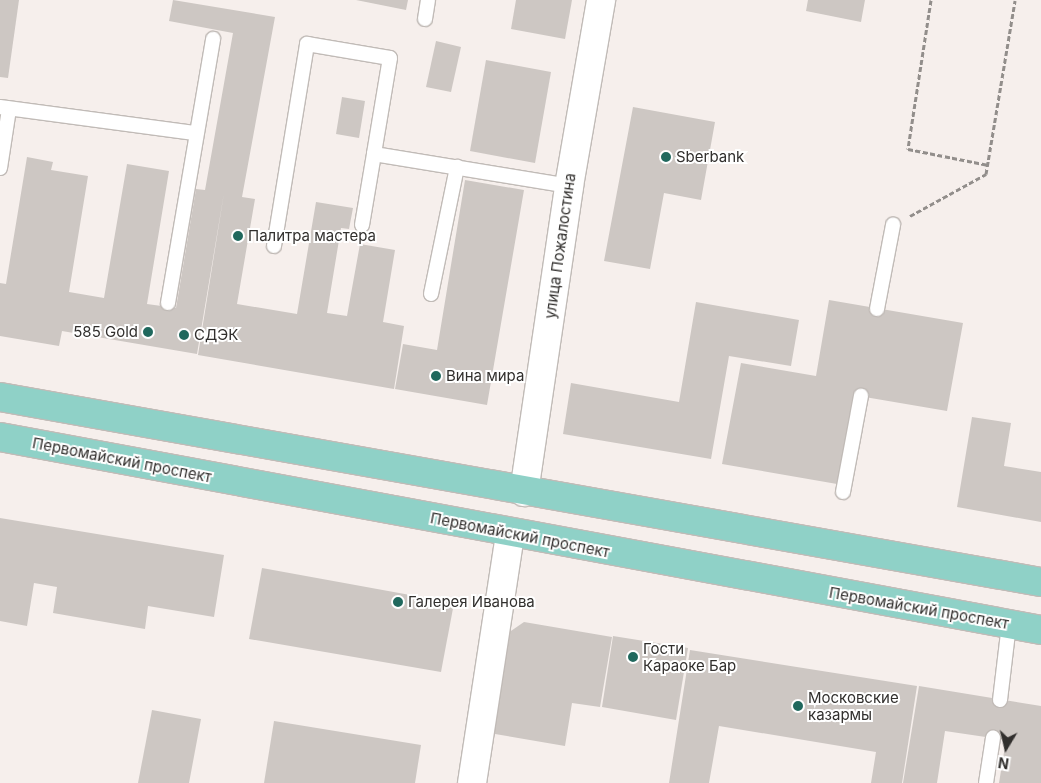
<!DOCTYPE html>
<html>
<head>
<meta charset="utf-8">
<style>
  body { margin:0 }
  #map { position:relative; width:1041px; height:783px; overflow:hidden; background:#f6efec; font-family:Inter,sans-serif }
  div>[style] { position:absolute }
  .building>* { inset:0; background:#cdc7c3 }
  .path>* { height:3px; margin-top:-1.5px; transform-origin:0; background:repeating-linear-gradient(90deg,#928e8b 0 5px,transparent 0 7.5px) }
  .roads { filter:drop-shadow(1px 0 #c1bbb7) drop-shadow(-1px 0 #c1bbb7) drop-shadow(0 1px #c1bbb7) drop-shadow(0 -1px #c1bbb7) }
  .service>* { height:14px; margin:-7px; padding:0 7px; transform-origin:7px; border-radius:7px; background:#fff }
  .minor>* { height:28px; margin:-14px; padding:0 14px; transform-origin:14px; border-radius:14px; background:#fff }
  .primary>* { height:28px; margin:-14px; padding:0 14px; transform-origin:14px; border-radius:14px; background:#8fd1c7 }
  .dots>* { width:14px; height:14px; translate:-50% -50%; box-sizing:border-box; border:2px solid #fff; border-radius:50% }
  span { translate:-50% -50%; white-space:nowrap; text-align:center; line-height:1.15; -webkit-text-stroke:4px #fff; paint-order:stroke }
  .poi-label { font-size:15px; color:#312f2d }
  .left { translate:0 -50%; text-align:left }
  .right { translate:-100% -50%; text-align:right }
  .street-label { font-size:15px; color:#312f2d }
  .north { position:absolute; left:981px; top:723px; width:50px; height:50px; -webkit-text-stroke:4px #fff; paint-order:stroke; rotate:189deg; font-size:14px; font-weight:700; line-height:20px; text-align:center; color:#312f2d }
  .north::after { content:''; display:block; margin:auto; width:18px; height:22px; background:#312f2d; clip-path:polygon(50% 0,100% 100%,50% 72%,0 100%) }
</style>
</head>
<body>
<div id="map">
  <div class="building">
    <i style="clip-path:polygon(0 0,19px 0,8px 78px,0 77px)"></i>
    <i style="clip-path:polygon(173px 0,275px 17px,242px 197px,255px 199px,237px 304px,297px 314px,316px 202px,353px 208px,349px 229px,341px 228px,327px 313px,347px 316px,360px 244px,395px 250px,383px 322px,404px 326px,394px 389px,198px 355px,224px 193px,197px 354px,62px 331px,59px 346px,0 336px,0 283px,6px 284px,27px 157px,53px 162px,51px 170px,88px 176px,69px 292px,104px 298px,127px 164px,169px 171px,147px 304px,176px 308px,196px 189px,205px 190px,233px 33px,169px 21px)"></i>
    <i style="clip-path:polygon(356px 0,408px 0,406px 10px)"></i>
    <i style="clip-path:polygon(516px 0,572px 0,565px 39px,511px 29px)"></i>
    <i style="clip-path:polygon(808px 0,865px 0,861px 22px,806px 11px)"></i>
    <i style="clip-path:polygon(436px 41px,461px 47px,451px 92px,426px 87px)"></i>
    <i style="clip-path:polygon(486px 60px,551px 72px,535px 163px,470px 151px)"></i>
    <i style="clip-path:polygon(342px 97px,365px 101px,359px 138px,336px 134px)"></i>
    <i style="clip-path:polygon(633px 107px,715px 122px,701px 200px,664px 193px,650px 269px,604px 261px)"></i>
    <i style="clip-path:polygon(465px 180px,524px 190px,487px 405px,395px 389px,403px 344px,437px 350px)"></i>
    <i style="clip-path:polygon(829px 300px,963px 323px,947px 411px,853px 395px,837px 484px,722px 464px,741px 363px,816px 376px)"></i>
    <i style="clip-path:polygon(696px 302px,799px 320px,791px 366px,729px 356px,711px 459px,563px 434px,571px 383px,679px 402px)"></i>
    <i style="clip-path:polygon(972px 417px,1011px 423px,1004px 466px,1041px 472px,1041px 522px,957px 507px)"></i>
    <i style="clip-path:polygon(0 518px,224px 555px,214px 617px,148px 606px,145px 629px,53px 613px,57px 587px,34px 583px,27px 626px,0 621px)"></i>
    <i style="clip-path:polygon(262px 568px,454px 603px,441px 672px,249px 639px)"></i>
    <i style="clip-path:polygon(524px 622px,612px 637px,600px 707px,572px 703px,565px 746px,489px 733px,505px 635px)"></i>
    <i style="clip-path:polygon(613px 636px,688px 648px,676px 720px,602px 707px)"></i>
    <i style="clip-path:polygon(690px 650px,917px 686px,902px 783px,871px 783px,876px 752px,719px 726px,709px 783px,669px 783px)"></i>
    <i style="clip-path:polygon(919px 686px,1041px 706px,1041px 783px,999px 783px,1006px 740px,945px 731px,937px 783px,903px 783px)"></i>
    <i style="clip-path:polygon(152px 710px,201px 719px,189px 783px,138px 783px)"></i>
    <i style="clip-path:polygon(274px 721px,421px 745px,415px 783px,264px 783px)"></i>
  </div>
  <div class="path">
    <i style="left:931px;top:0;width:151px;rotate:98.8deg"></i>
    <i style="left:908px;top:149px;width:82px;rotate:11.3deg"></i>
    <i style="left:910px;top:216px;width:87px;rotate:-28.9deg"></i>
    <i style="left:986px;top:174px;width:176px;rotate:-80.5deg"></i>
  </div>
  <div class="roads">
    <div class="service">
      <i style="left:425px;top:19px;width:19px;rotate:-81deg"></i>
      <i style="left:0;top:107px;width:198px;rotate:7.6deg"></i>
      <i style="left:0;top:168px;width:60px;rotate:-81.3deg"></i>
      <i style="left:362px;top:225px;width:72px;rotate:-80.4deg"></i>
      <i style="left:374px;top:154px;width:198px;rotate:9.3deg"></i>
      <i style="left:274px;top:246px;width:205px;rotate:-80.7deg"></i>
      <i style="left:307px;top:44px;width:84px;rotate:9.6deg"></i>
      <i style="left:390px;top:58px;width:97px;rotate:99.5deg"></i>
      <i style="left:431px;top:294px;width:130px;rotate:-78.4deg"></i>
      <i style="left:168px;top:303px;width:268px;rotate:-80.3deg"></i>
      <i style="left:877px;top:309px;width:86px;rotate:-79.2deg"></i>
      <i style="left:843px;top:492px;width:98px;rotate:-79.4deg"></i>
      <i style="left:1000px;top:700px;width:76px;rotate:-83.2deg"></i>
      <i style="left:986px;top:783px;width:46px;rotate:-81.2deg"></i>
    </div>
    <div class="minor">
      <i style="left:524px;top:492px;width:309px;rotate:-81.6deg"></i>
      <i style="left:569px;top:186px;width:189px;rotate:-80.2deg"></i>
      <i style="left:472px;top:783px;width:252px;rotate:-81.3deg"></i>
    </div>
    <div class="primary">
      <i style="left:0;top:397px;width:1057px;rotate:10.08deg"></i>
      <i style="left:0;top:437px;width:1059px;rotate:10.5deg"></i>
    </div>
  </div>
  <div class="dots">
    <i style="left:666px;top:157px;background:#20685d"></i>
    <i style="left:238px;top:236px;background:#20685d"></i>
    <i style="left:148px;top:332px;background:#20685d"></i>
    <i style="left:184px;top:335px;background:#20685d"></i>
    <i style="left:436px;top:376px;background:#20685d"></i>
    <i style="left:398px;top:602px;background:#20685d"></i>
    <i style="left:633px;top:657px;background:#20685d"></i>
    <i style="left:798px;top:706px;background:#20685d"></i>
  </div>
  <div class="poi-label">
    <span class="left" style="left:676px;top:157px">Sberbank</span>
    <span class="left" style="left:248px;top:236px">Палитра мастера</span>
    <span class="right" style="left:138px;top:332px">585 Gold</span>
    <span class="left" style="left:194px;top:335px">СДЭК</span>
    <span class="left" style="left:446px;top:376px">Вина мира</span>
    <span class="left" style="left:408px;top:602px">Галерея Иванова</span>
    <span class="left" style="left:643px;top:657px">Гости<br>Караоке Бар</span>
    <span class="left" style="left:808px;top:706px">Московские<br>казармы</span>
  </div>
  <div class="street-label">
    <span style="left:560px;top:246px;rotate:-82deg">улица Пожалостина</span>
    <span style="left:122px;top:460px;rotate:11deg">Первомайский проспект</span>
    <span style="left:520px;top:535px;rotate:11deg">Первомайский проспект</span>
    <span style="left:919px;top:608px;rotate:10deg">Первомайский проспект</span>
  </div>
  <div class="north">N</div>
</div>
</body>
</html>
